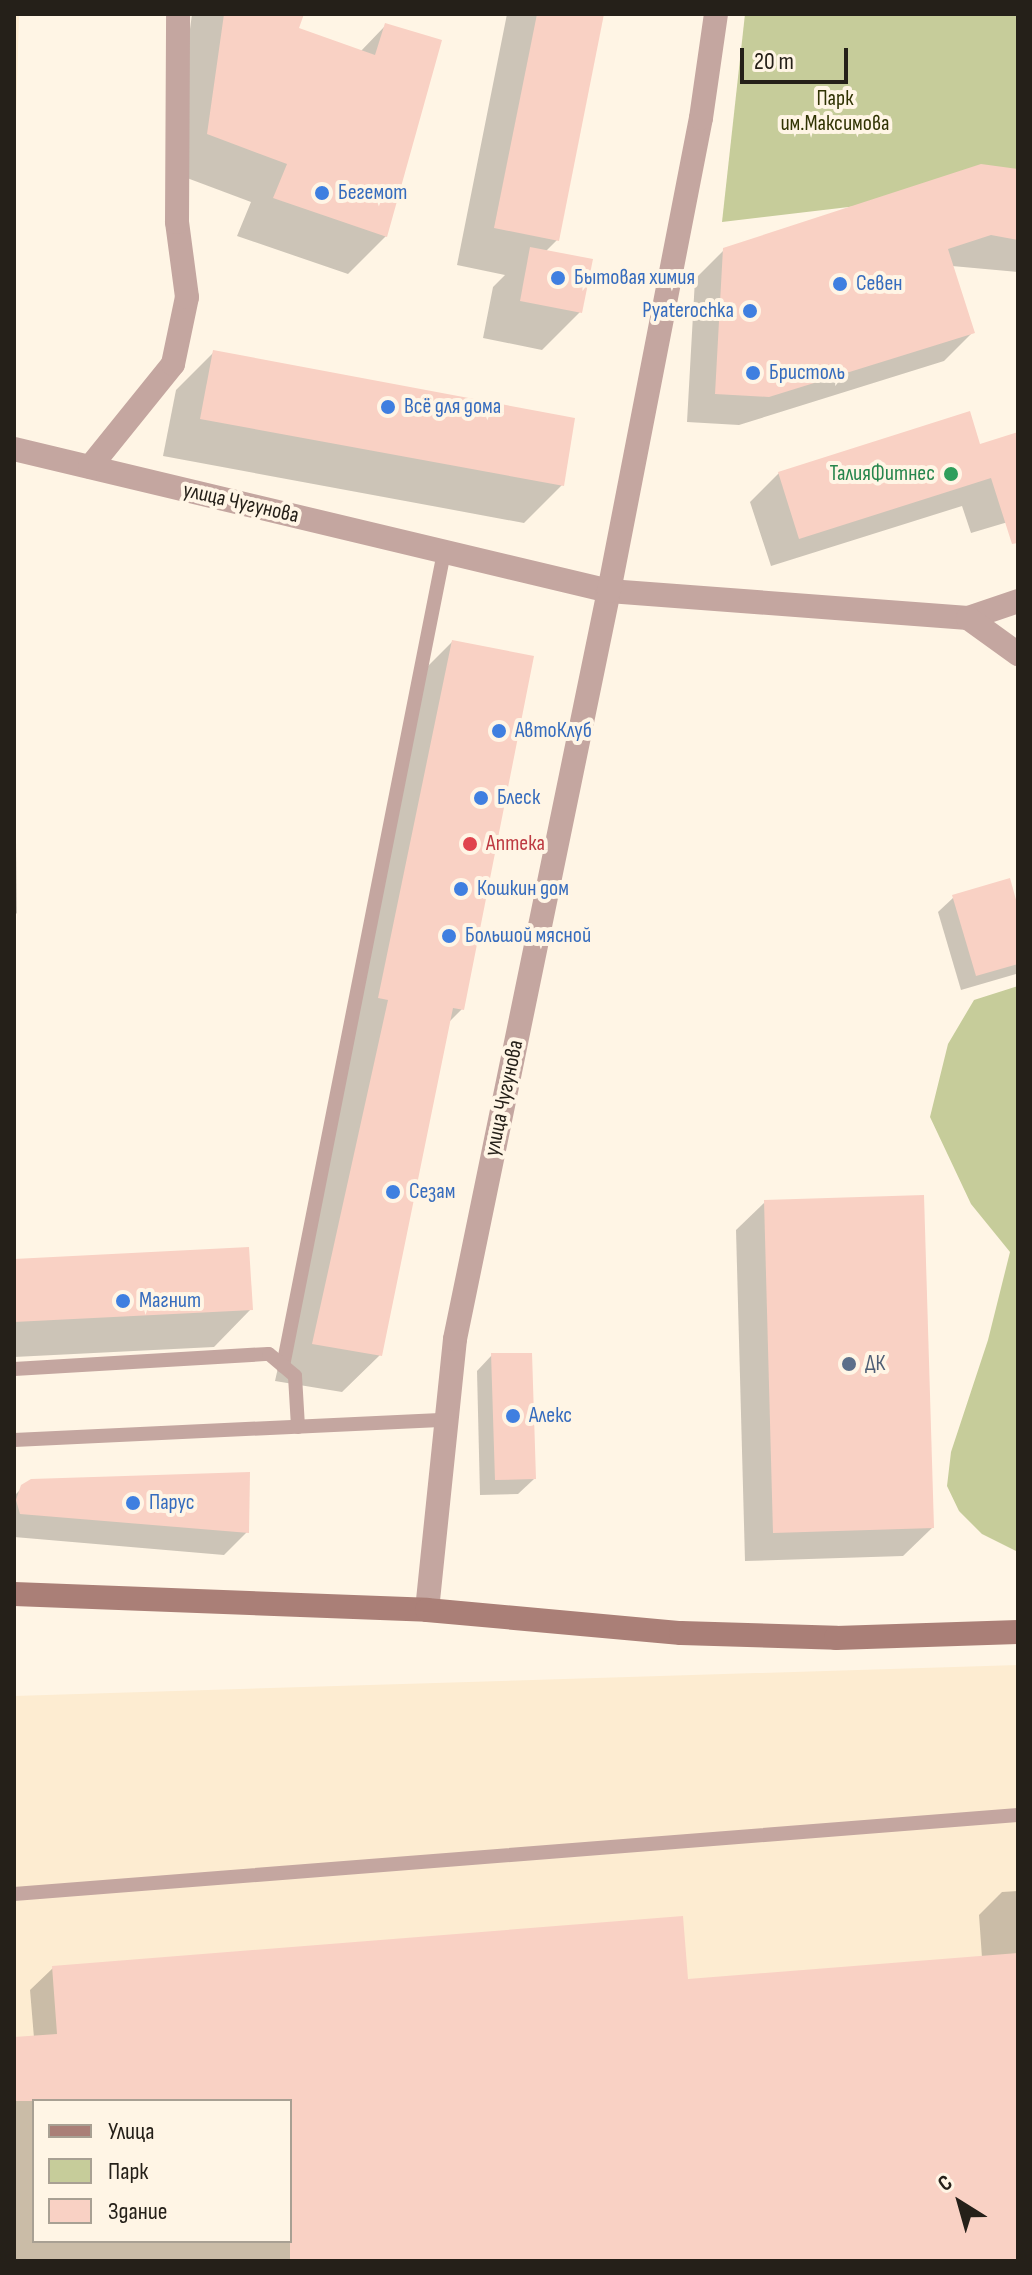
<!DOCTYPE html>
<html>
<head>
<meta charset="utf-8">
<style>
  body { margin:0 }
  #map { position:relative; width:1032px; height:2275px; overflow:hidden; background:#fff5e5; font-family:"Sofia Sans Condensed",sans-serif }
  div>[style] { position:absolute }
  .built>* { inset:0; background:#fdecd1 }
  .green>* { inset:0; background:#c6cc9a }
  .shadow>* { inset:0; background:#0003 }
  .building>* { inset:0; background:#f9d1c4 }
  .lane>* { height:14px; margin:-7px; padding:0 7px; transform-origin:7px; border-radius:7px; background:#c4a6a0 }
  .street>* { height:24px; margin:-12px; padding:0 12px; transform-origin:12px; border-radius:12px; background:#c4a6a0 }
  .secondary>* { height:24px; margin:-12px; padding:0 12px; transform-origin:12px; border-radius:12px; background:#aa7f77 }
  .dots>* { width:22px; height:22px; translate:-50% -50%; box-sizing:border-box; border:4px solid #fff5e5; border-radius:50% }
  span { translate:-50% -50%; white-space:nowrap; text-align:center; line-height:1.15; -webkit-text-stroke:8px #fff5e5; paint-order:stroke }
  .park-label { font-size:22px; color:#303303 }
  .shop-label { font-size:22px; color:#366cbe }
  .left { translate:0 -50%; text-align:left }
  .right { translate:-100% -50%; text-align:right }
  .leisure-label { font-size:22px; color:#27864d }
  .street-label { font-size:22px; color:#252019 }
  .health-label { font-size:22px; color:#be3a42 }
  .service-label { font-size:22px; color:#4e5e75 }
  .frame { position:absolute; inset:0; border:16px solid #252019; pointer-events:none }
  .legend { position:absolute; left:32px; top:2099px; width:260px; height:144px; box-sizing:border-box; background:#fff5e5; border:2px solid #a8a093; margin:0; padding:10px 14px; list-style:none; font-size:24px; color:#252019 }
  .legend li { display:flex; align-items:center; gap:16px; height:40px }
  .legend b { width:40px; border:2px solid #a8a093 }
  .north { position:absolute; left:920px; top:2163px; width:80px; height:80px; -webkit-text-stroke:6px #fff5e5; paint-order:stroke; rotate:323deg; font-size:22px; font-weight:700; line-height:32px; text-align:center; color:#252019 }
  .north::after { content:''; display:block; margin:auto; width:28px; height:36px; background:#252019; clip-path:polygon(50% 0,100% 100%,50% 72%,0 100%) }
  .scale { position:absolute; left:740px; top:48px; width:108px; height:36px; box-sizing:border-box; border:4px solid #252019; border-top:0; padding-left:10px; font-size:24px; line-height:28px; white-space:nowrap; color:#252019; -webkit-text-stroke:6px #fff5e5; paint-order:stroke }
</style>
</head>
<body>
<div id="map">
  <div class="built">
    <i style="clip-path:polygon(14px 14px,19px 14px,14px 187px)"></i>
    <i style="clip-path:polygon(evenodd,1018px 1665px,1018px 2261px,14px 2261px,14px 1696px,1018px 1665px,34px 2101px,290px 2101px,290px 2241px,34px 2241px,34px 2101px)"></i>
  </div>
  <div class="green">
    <i style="clip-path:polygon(745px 14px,1018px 14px,1018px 187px,722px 222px)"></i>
    <i style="clip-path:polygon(1018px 986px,1018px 1552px,982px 1534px,959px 1511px,947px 1486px,951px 1452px,988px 1340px,1010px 1252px,971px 1204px,930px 1117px,948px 1044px,974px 1000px)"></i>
  </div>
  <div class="shadow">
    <i style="clip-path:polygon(192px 14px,302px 14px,296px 29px,360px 52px,385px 26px,386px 236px,348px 274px,237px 236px,251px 202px,171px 172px)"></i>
    <i style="clip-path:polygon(507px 14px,602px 14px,557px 240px,545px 252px,580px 312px,542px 350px,483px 338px,493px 287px,505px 275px,457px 265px)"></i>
    <i style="clip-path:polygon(1018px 171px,1018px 272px,952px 266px,972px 333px,944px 361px,739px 425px,687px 422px,695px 279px,724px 250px)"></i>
    <i style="clip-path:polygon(214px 352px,562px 485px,524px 523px,163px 456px,176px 390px)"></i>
    <i style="clip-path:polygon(1018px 434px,1018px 519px,971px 533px,962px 506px,771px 566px,750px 502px,779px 473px,979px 447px)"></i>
    <i style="clip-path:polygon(452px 642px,462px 1009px,448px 1023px,380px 1355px,342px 1392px,275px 1381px,352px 1037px,414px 680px)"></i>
    <i style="clip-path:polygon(14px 698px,17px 913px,14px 916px)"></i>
    <i style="clip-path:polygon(954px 897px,1018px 914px,1016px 974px,961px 990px,938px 912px)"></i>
    <i style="clip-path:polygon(765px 1202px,932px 1528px,903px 1556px,745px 1561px,736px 1230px)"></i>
    <i style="clip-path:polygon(14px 1261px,251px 1309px,214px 1347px,14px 1357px)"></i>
    <i style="clip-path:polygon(492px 1355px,534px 1479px,518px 1494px,480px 1495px,477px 1371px)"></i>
    <i style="clip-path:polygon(27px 1483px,247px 1532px,224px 1555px,14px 1537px,14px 1496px)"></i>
    <i style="clip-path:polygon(evenodd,1018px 1891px,1018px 2261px,14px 2261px,14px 2039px,34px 2038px,30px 1990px,53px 1968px,686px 1981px,982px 1958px,979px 1915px,1002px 1892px,1018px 1891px,34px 2101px,290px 2101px,290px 2241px,34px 2241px,34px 2101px)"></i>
  </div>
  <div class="building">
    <i style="clip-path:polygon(224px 14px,304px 14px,299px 28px,375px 55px,385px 23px,442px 40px,387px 237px,273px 198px,287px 164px,207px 134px)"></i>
    <i style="clip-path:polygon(537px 14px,604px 14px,559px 241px,494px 228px)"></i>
    <i style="clip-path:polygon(981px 164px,1018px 169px,1018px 240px,991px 235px,948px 249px,975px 333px,769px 397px,715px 394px,723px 248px)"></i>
    <i style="clip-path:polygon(530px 247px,593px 259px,582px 313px,520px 301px)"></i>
    <i style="clip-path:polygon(213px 350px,575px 418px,564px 486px,200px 419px)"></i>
    <i style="clip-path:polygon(970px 411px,980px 444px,1018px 432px,1018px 543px,1012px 544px,991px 478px,799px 539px,778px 472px)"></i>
    <i style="clip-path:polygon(452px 640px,534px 656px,464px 1010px,453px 1008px,382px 1356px,312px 1344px,388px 1000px,378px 998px)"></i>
    <i style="clip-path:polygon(1010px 878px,1018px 907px,1018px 964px,976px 976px,952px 895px)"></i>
    <i style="clip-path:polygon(924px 1195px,934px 1528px,773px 1533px,764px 1200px)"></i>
    <i style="clip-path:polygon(249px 1247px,253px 1310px,14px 1322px,14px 1259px)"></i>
    <i style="clip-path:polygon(491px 1353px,532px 1353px,536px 1479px,495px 1480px)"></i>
    <i style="clip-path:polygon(250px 1472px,249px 1533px,20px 1514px,16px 1500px,21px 1485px,31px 1479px)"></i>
    <i style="clip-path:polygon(683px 1916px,688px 1979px,1018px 1953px,1018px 2261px,290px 2261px,290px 2101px,14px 2101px,14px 2037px,57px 2034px,52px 1966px)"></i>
  </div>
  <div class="lane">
    <i style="left:283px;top:1366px;width:830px;rotate:-78.81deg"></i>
    <i style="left:14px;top:1369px;width:255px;rotate:-3.4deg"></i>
    <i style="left:269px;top:1354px;width:34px;rotate:40deg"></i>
    <i style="left:295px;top:1376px;width:51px;rotate:86.6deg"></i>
    <i style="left:14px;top:1440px;width:432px;rotate:-2.7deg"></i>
    <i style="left:14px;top:1894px;width:1007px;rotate:-4.5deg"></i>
  </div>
  <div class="street">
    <i style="left:14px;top:449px;width:612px;rotate:13.42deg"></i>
    <i style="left:609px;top:591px;width:360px;rotate:4.3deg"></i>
    <i style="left:90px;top:467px;width:132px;rotate:-51.1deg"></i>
    <i style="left:173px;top:364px;width:68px;rotate:-78.2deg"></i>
    <i style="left:187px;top:297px;width:76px;rotate:-97.6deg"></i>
    <i style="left:177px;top:222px;width:208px;rotate:-89.7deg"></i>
    <i style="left:1018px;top:601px;width:53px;rotate:161.2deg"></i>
    <i style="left:968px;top:618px;width:62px;rotate:35.8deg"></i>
    <i style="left:427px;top:1610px;width:272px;rotate:-84.1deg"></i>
    <i style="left:455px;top:1339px;width:764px;rotate:-78.37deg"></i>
    <i style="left:609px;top:591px;width:482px;rotate:-79deg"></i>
    <i style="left:701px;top:118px;width:105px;rotate:-81.8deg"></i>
  </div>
  <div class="secondary">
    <i style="left:14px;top:1594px;width:413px;rotate:2.2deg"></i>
    <i style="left:427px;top:1610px;width:255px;rotate:5.2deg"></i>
    <i style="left:681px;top:1633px;width:155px;rotate:1.8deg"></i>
    <i style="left:836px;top:1638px;width:182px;rotate:-1.9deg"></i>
  </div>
  <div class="dots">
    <i style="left:322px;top:193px;background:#3f7fe0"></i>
    <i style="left:558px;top:278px;background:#3f7fe0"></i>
    <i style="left:840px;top:284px;background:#3f7fe0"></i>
    <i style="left:750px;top:311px;background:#3f7fe0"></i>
    <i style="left:753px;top:373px;background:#3f7fe0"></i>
    <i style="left:388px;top:407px;background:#3f7fe0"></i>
    <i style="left:951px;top:474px;background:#2e9e5b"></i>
    <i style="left:499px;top:731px;background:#3f7fe0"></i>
    <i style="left:481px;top:798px;background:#3f7fe0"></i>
    <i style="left:470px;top:844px;background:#e0444e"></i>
    <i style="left:461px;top:889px;background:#3f7fe0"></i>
    <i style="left:449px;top:936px;background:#3f7fe0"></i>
    <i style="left:393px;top:1192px;background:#3f7fe0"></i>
    <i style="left:123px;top:1301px;background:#3f7fe0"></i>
    <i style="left:849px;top:1364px;background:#5c6f8a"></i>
    <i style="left:513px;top:1416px;background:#3f7fe0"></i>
    <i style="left:133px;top:1503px;background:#3f7fe0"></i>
  </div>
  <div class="park-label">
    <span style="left:835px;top:111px">Парк<br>им.Максимова</span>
  </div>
  <div class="shop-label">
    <span class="left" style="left:338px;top:193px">Бегемот</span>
    <span class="left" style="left:574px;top:278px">Бытовая химия</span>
    <span class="left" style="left:856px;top:284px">Севен</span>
    <span class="right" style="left:734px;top:311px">Pyaterochka</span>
    <span class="left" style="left:769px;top:373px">Бристоль</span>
    <span class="left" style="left:404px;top:407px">Всё для дома</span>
    <span class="left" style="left:515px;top:731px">АвтоКлуб</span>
    <span class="left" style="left:497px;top:798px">Блеск</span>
    <span class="left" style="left:477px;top:889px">Кошкин дом</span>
    <span class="left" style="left:465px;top:936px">Большой мясной</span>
    <span class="left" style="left:409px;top:1192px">Сезам</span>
    <span class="left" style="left:139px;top:1301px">Магнит</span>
    <span class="left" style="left:529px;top:1416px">Алекс</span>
    <span class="left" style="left:149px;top:1503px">Парус</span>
  </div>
  <div class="leisure-label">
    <span class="right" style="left:935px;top:474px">ТалияФитнес</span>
  </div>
  <div class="street-label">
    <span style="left:241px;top:503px;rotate:13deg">улица Чугунова</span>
    <span style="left:504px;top:1098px;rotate:-78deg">улица Чугунова</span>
  </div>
  <div class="health-label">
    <span class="left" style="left:486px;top:844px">Аптека</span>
  </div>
  <div class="service-label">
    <span class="left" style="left:865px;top:1364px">ДК</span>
  </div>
  <div class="frame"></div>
  <ul class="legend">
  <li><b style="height:10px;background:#aa7f77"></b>Улица</li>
  <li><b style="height:22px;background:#c6cc9a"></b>Парк</li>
  <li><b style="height:22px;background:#f9d1c4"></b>Здание</li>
  </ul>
  <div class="north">С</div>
  <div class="scale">20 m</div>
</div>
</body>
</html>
